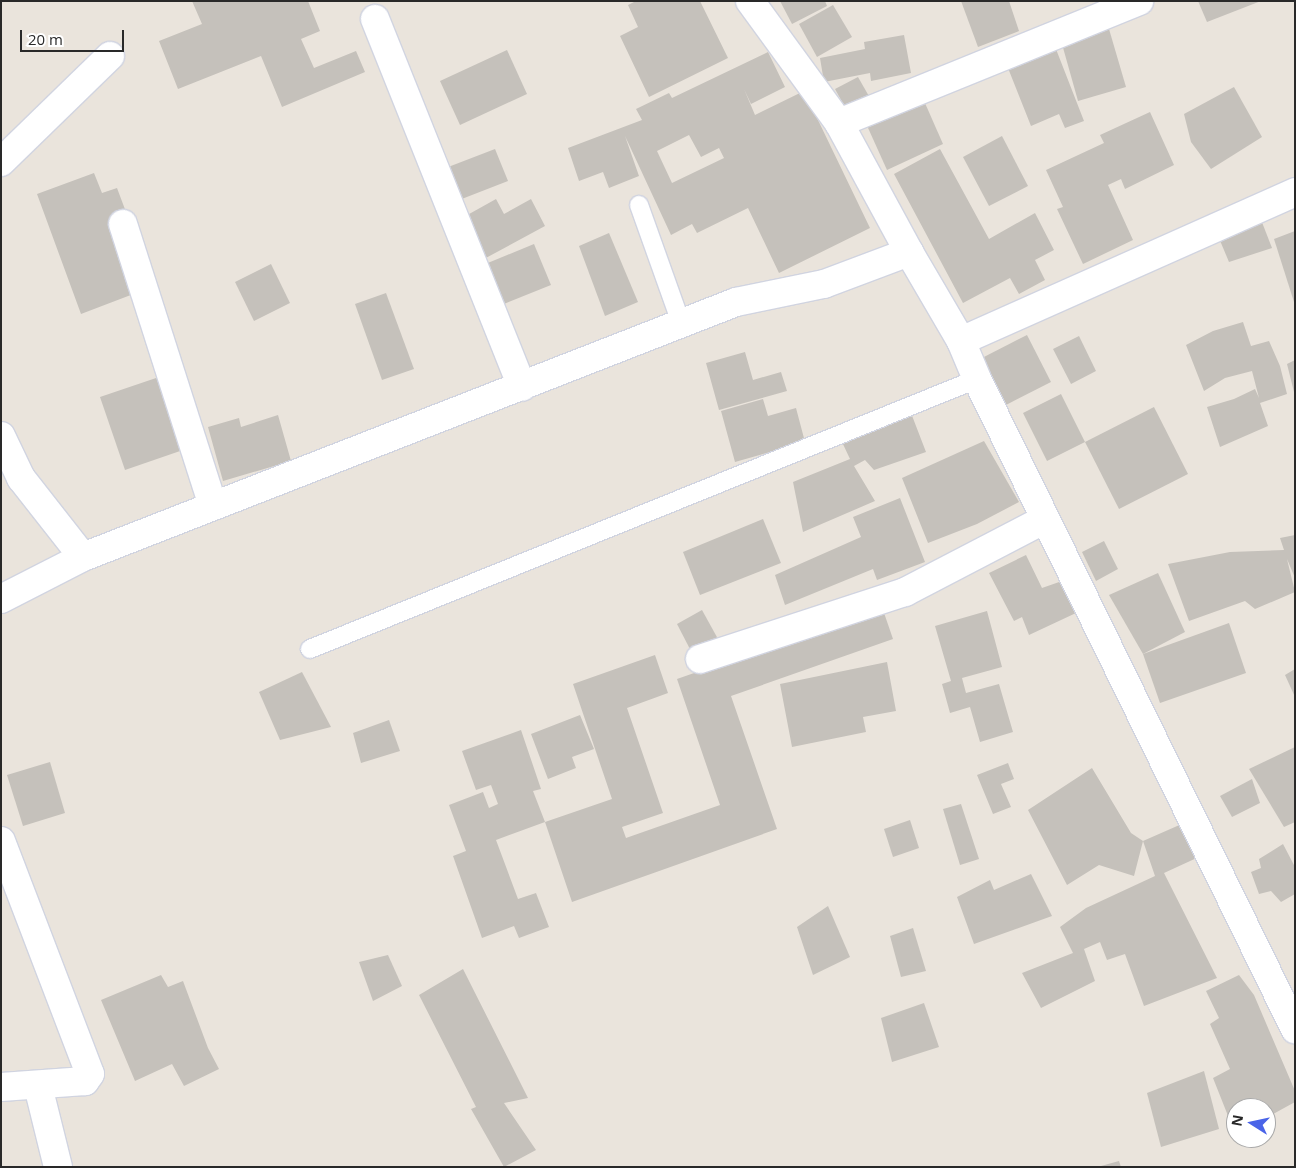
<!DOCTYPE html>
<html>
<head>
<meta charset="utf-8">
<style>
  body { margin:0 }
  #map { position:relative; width:1296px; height:1168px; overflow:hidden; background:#eae4dc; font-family:"Open Sans",sans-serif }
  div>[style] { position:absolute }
  .building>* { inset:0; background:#c5c1bb }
  .roads { filter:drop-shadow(1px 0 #d1d4e0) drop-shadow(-1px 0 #d1d4e0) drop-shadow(0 1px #d1d4e0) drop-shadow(0 -1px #d1d4e0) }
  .service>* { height:18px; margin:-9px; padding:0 9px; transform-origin:9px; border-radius:9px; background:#fff }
  .minor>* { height:28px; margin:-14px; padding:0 14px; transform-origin:14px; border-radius:14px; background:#fff }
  span { translate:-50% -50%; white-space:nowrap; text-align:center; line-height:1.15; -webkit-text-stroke:4px #fff; paint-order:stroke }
  .frame { position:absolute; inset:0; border:2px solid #292929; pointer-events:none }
  .north { position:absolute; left:1226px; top:1098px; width:50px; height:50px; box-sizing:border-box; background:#fff; border:1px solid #a9a9a9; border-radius:50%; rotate:280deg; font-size:14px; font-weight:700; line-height:20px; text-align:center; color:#292929 }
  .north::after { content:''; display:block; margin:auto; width:18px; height:22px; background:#4a64e8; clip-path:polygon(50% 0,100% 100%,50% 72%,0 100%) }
  .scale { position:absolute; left:20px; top:30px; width:104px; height:22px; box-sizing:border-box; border:2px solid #292929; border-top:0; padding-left:6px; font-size:15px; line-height:18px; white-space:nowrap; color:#292929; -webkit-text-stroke:4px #fff; paint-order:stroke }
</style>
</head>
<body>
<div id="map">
  <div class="building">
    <i style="clip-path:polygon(192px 1px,308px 1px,320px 31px,301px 39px,314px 68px,356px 51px,365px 72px,282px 107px,261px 56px,178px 89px,159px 41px,202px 24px)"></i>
    <i style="clip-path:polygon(636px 1px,700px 1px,728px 58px,649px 97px,620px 36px,638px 27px,628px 5px)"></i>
    <i style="clip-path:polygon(780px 1px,825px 1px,827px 6px,792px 24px)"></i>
    <i style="clip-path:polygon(961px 1px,1009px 1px,1019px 31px,978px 47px)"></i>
    <i style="clip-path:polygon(1198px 1px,1261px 1px,1207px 22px)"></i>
    <i style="clip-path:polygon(833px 5px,852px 37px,817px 57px,799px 24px)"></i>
    <i style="clip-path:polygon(1109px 29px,1126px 87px,1078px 101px,1062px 44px)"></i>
    <i style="clip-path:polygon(904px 35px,911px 73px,871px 81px,870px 73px,824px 82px,820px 58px,865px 49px,864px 42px)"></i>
    <i style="clip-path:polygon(1054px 44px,1084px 121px,1065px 128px,1059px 114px,1031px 126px,1006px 63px)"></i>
    <i style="clip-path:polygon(507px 50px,527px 94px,460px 125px,440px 81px)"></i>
    <i style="clip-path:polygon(evenodd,768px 52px,785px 87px,751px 104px,744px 89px,755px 115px,804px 91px,870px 228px,779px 273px,748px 208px,697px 233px,692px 224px,671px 235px,625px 136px,639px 176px,609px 188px,603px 172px,579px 181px,568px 148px,642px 120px,636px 109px,669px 93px,672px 98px,768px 52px,689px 135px,701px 157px,719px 148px,724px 158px,672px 183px,657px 151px,689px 135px)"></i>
    <i style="clip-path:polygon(858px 77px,870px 98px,847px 111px,835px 89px)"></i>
    <i style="clip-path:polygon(1234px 87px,1262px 137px,1211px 169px,1191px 142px,1184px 114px)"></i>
    <i style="clip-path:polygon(921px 94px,943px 144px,887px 170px,864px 119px)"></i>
    <i style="clip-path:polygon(1150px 112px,1174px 165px,1125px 189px,1121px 179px,1108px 185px,1133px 240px,1083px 264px,1057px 209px,1063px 207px,1046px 170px,1104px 143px,1100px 135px)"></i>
    <i style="clip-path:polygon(1002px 136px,1028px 186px,989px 206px,963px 157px)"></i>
    <i style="clip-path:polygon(495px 149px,508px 181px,454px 202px,443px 169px)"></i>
    <i style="clip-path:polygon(940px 149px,989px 239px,1035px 213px,1054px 250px,1035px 260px,1045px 280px,1019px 294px,1010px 278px,963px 303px,894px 174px)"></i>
    <i style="clip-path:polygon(94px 173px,102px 193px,117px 188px,126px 212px,109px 219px,136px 293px,81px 314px,37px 194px)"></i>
    <i style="clip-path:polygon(496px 199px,504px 214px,531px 199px,545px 226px,484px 259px,462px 218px)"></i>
    <i style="clip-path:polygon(1258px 212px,1272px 248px,1229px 262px,1216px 231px)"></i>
    <i style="clip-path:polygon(1295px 231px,1295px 302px,1294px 302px,1274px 239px)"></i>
    <i style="clip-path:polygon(609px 233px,638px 302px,605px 316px,579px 246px)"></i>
    <i style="clip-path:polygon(534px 244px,551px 285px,494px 308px,478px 267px)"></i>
    <i style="clip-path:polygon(271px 264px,290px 303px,254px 321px,235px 282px)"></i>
    <i style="clip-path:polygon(386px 293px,414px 369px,382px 380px,355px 304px)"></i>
    <i style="clip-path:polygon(1243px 322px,1251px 346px,1269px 341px,1280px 366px,1287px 394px,1260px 403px,1268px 426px,1220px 447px,1207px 407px,1234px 399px,1255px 389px,1259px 398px,1252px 371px,1225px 378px,1204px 391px,1186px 345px,1213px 331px)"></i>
    <i style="clip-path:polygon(1027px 335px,1051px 382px,1004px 406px,980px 359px)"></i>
    <i style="clip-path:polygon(1079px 336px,1096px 371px,1071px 384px,1053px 349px)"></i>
    <i style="clip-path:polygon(745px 352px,753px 380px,781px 372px,787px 391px,719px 410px,706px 363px)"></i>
    <i style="clip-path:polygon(1295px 360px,1295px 392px,1294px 392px,1287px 364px)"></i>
    <i style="clip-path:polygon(159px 377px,183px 450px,125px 470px,100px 397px)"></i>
    <i style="clip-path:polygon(1061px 394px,1085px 442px,1047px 461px,1023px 413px)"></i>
    <i style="clip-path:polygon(763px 399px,768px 416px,796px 408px,805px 442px,735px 462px,721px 411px)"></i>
    <i style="clip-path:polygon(1154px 407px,1188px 474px,1119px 509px,1085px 442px)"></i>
    <i style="clip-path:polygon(911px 413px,926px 452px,874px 470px,865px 460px,854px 466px,875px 501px,803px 532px,793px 482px,850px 459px,842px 442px)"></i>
    <i style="clip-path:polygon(278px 415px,291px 461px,223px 481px,208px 427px,239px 418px,241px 427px)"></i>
    <i style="clip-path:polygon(984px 441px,1019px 502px,977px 524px,928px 543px,902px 478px)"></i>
    <i style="clip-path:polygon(900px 498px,925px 562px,877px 580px,873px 569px,785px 605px,775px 575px,861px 537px,853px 517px)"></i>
    <i style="clip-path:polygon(763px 519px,781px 563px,700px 595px,683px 552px)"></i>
    <i style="clip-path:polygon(1295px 535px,1295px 578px,1287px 559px,1295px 592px,1255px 609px,1245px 601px,1189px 621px,1168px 564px,1230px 552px,1284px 550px,1280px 538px)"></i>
    <i style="clip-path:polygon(1104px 541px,1118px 569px,1096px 581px,1082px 552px)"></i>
    <i style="clip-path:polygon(1026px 555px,1042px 588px,1062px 581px,1076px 613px,1029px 635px,1022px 617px,1014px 621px,989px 573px)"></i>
    <i style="clip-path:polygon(1158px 573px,1185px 632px,1143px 654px,1109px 595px)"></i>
    <i style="clip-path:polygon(882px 607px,893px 639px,731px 696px,777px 829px,572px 902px,545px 822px,496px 840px,518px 899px,536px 893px,549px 927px,519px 938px,514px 926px,482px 938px,453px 856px,466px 851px,449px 805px,483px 792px,489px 808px,498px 804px,491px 785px,476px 790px,462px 751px,521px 730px,541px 789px,533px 791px,545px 822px,612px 799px,573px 684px,655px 655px,668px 693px,627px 708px,663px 813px,622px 827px,626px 838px,720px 805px,677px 679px)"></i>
    <i style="clip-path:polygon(702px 610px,718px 639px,692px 653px,677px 624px)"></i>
    <i style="clip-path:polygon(987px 611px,1002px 667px,962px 678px,966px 693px,999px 684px,1013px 732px,980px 742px,970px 707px,950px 713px,942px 684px,951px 681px,935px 626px)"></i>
    <i style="clip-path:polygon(1229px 623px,1246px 673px,1160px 703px,1143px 654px)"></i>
    <i style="clip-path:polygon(887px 662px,896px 711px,863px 717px,866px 732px,792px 747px,780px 684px)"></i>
    <i style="clip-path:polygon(1295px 669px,1295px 697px,1285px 675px)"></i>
    <i style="clip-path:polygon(302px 672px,331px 727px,280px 740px,259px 692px)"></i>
    <i style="clip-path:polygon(580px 715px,594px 749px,572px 757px,576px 768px,548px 779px,531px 734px)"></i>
    <i style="clip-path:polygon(389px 720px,400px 751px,361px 763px,353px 733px)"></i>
    <i style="clip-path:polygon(1295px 747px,1295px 822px,1284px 827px,1249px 769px)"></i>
    <i style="clip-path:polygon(50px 762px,65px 813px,23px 826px,7px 775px)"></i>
    <i style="clip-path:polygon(1008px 763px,1014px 779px,1001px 784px,1011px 807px,993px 814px,977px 775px)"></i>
    <i style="clip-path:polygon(1092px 768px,1131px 833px,1143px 841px,1134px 876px,1099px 865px,1067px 885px,1028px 810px)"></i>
    <i style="clip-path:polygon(1252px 779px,1260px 803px,1232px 817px,1220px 796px)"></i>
    <i style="clip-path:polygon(961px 804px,979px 859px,960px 865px,943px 809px)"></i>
    <i style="clip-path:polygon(910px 820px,919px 848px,893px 857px,884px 829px)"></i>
    <i style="clip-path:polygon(1184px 823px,1201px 856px,1164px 873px,1217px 978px,1144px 1006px,1125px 954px,1107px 960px,1100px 942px,1084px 949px,1095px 981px,1041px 1008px,1022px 973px,1073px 953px,1060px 927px,1086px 908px,1155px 876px,1143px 841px)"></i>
    <i style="clip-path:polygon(1283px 844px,1295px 867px,1295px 894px,1281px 902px,1271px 891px,1259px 894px,1251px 872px,1261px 868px,1259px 859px)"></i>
    <i style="clip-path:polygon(1031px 874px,1052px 916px,974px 944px,957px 897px,990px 880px,994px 890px)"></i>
    <i style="clip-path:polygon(828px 906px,850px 957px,813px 975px,797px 927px)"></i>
    <i style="clip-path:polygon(913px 928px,926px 971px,901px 977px,890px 936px)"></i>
    <i style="clip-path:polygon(388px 955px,402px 986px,373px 1001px,359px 962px)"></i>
    <i style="clip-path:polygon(463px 969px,528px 1098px,504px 1103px,536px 1150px,504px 1167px,471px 1109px,476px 1107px,419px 995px)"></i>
    <i style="clip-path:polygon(161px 975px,168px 987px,183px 981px,208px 1048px,219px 1069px,184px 1086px,172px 1064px,135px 1081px,101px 1000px)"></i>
    <i style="clip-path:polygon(1239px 975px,1254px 995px,1295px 1091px,1295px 1102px,1266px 1118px,1266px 1108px,1236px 1108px,1236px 1136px,1213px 1078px,1230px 1069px,1210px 1024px,1219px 1018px,1206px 991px)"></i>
    <i style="clip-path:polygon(924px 1003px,939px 1047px,892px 1062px,881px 1018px)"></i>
    <i style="clip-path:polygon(1204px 1071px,1219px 1129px,1161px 1147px,1147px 1093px)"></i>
    <i style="clip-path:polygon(1119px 1161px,1121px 1167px,1101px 1167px,1101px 1166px)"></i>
  </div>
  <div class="roads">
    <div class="service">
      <i style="left:639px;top:205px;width:125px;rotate:70.4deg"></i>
      <i style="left:310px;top:649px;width:720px;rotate:-22.04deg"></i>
    </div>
    <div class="minor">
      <i style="left:750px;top:1px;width:151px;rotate:53.9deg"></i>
      <i style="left:839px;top:123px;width:147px;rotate:61.5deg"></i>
      <i style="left:909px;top:252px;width:103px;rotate:59.7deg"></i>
      <i style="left:961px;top:341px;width:41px;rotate:67.2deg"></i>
      <i style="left:977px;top:379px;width:724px;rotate:63.93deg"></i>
      <i style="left:375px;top:19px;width:396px;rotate:68.2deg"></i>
      <i style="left:839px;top:123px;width:324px;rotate:-22.1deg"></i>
      <i style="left:1px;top:162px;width:152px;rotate:-44.2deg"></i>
      <i style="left:123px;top:224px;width:296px;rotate:72.3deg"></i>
      <i style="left:961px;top:341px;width:366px;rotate:-24deg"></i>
      <i style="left:1px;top:436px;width:47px;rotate:64.5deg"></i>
      <i style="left:21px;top:478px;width:100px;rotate:51.9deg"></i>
      <i style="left:1px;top:599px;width:92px;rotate:-27.1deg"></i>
      <i style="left:83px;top:557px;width:701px;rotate:-21.33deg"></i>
      <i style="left:736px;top:302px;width:90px;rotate:-11.6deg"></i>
      <i style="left:824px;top:284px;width:91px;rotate:-20.6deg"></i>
      <i style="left:700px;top:659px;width:216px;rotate:-18.1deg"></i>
      <i style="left:905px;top:592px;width:158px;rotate:-27.5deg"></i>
      <i style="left:1px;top:841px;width:249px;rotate:69.1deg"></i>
      <i style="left:90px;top:1074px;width:9px;rotate:126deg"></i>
      <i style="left:85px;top:1081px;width:84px;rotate:175.9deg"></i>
      <i style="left:38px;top:1086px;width:83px;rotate:76.1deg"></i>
    </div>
  </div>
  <div class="frame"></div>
  <div class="north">N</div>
  <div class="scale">20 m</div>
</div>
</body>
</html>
